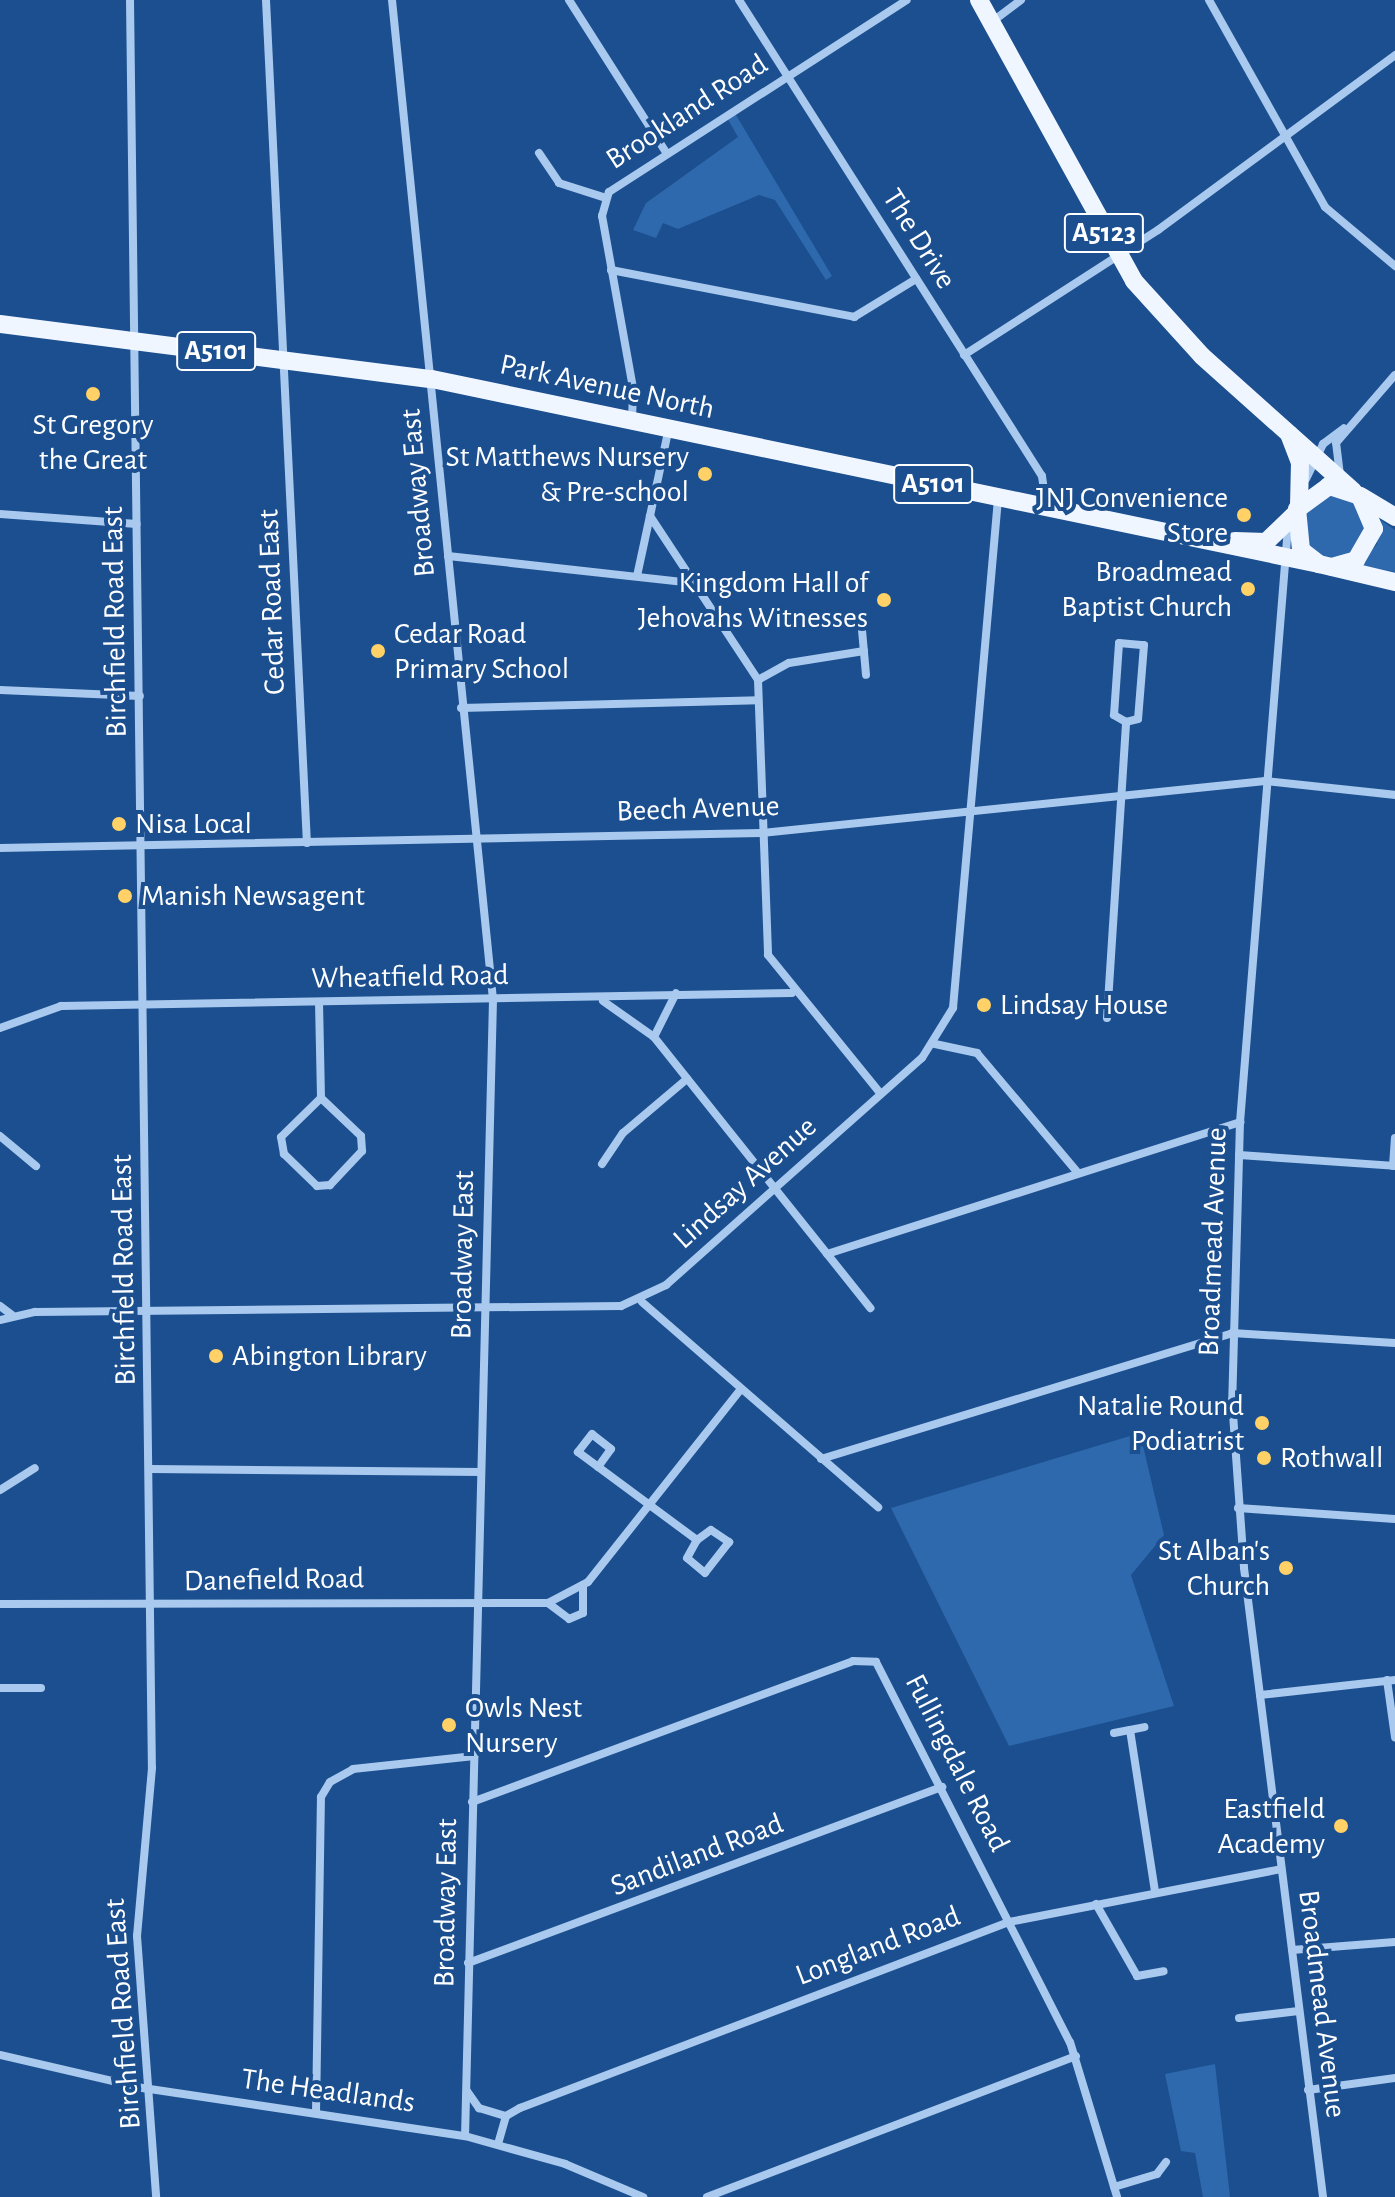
<!DOCTYPE html>
<html>
<head>
<meta charset="utf-8">
<style>
  body { margin:0 }
  #map { position:relative; width:1395px; height:2197px; overflow:hidden; background:#1b4f8f; font-family:"Alegreya Sans",sans-serif }
  div>[style] { position:absolute }
  .green>* { inset:0; background:#2e69ad }
  .round { border-radius:50% }
  .minor>* { height:8px; margin:-4px; padding:0 4px; transform-origin:4px; border-radius:4px; background:#a9c9ee }
  .primary>* { height:18px; margin:-9px; padding:0 9px; transform-origin:9px; border-radius:9px; background:#f0f6ff }
  .dots>* { width:22px; height:22px; translate:-50% -50%; box-sizing:border-box; border:4px solid #1b4f8f; border-radius:50% }
  span { translate:-50% -50%; white-space:nowrap; text-align:center; line-height:1.15; -webkit-text-stroke:8px #1b4f8f; paint-order:stroke }
  .shield-label span { padding:2px 6px; background:#1b4f8f; border:2px solid; border-radius:6px; -webkit-text-stroke-width:0 }
  .shield-label { font-size:28px; color:#fff; font-weight:700 }
  .street-label { font-size:30px; color:#fff }
  .poi-label { font-size:30px; color:#fff }
  .right { translate:-100% -50%; text-align:right }
  .left { translate:0 -50%; text-align:left }
</style>
</head>
<body>
<div id="map">
  <div class="green">
    <i style="clip-path:polygon(733px 110px,832px 276px,826px 280px,775px 200px,759px 195px,678px 229px,663px 223px,656px 238px,633px 230px,646px 203px,738px 137px,726px 116px)"></i>
    <i class="round" style="left:1302px;top:495px;width:62px;height:62px"></i>
    <i style="clip-path:polygon(1379px 519px,1395px 530px,1395px 572px,1360px 565px,1377px 544px)"></i>
    <i style="clip-path:polygon(1140px 1433px,1164px 1535px,1131px 1575px,1174px 1706px,1009px 1746px,891px 1508px)"></i>
    <i style="clip-path:polygon(1215px 2064px,1230px 2197px,1203px 2197px,1195px 2153px,1181px 2151px,1165px 2074px)"></i>
  </div>
  <div class="minor">
    <i style="left:130px;top:0;width:1768px;rotate:89.29deg"></i>
    <i style="left:152px;top:1768px;width:169px;rotate:95.1deg"></i>
    <i style="left:137px;top:1936px;width:262px;rotate:85.8deg"></i>
    <i style="left:266px;top:0;width:844px;rotate:87.22deg"></i>
    <i style="left:392px;top:0;width:1005px;rotate:84.23deg"></i>
    <i style="left:493px;top:1000px;width:1136px;rotate:91.41deg"></i>
    <i style="left:569px;top:0;width:180px;rotate:57.5deg"></i>
    <i style="left:739px;top:0;width:564px;rotate:57.52deg"></i>
    <i style="left:1042px;top:476px;width:30px;rotate:82deg"></i>
    <i style="left:1209px;top:0;width:237px;rotate:60.7deg"></i>
    <i style="left:1325px;top:207px;width:92px;rotate:40.1deg"></i>
    <i style="left:993px;top:21px;width:35px;rotate:-37deg"></i>
    <i style="left:539px;top:153px;width:36px;rotate:56deg"></i>
    <i style="left:559px;top:183px;width:49px;rotate:17.7deg"></i>
    <i style="left:611px;top:270px;width:248px;rotate:10.9deg"></i>
    <i style="left:854px;top:317px;width:73px;rotate:-31.5deg"></i>
    <i style="left:964px;top:355px;width:231px;rotate:-32.8deg"></i>
    <i style="left:1158px;top:230px;width:295px;rotate:-36.4deg"></i>
    <i style="left:632px;top:420px;width:32px;rotate:-88deg"></i>
    <i style="left:633px;top:388px;width:175px;rotate:-100.2deg"></i>
    <i style="left:602px;top:216px;width:25px;rotate:-74deg"></i>
    <i style="left:609px;top:192px;width:354px;rotate:-32.8deg"></i>
    <i style="left:668px;top:432px;width:86px;rotate:102.1deg"></i>
    <i style="left:650px;top:516px;width:196px;rotate:56.6deg"></i>
    <i style="left:758px;top:680px;width:275px;rotate:87.9deg"></i>
    <i style="left:768px;top:955px;width:179px;rotate:50.9deg"></i>
    <i style="left:1340px;top:475px;width:32px;rotate:-97deg"></i>
    <i style="left:1336px;top:443px;width:90px;rotate:-49.1deg"></i>
    <i style="left:1306px;top:479px;width:39px;rotate:-64deg"></i>
    <i style="left:1323px;top:444px;width:26px;rotate:-37deg"></i>
    <i style="left:0;top:514px;width:137px;rotate:4.2deg"></i>
    <i style="left:1288px;top:527px;width:597px;rotate:94.61deg"></i>
    <i style="left:1240px;top:1122px;width:278px;rotate:91.6deg"></i>
    <i style="left:1232px;top:1400px;width:168px;rotate:85.9deg"></i>
    <i style="left:1244px;top:1568px;width:634px;rotate:82.84deg"></i>
    <i style="left:448px;top:556px;width:247px;rotate:6.3deg"></i>
    <i style="left:637px;top:576px;width:61px;rotate:-77.8deg"></i>
    <i style="left:862px;top:630px;width:45px;rotate:84.9deg"></i>
    <i style="left:758px;top:680px;width:35px;rotate:-29deg"></i>
    <i style="left:789px;top:663px;width:76px;rotate:-9.1deg"></i>
    <i style="left:0;top:690px;width:140px;rotate:2.5deg"></i>
    <i style="left:461px;top:708px;width:297px;rotate:-1.5deg"></i>
    <i style="left:0;top:848px;width:761px;rotate:-1.13deg"></i>
    <i style="left:761px;top:833px;width:507px;rotate:-5.89deg"></i>
    <i style="left:1265px;top:781px;width:131px;rotate:6.1deg"></i>
    <i style="left:603px;top:1001px;width:62px;rotate:35.2deg"></i>
    <i style="left:654px;top:1037px;width:347px;rotate:51.4deg"></i>
    <i style="left:319px;top:1002px;width:96px;rotate:88.8deg"></i>
    <i style="left:321px;top:1098px;width:55px;rotate:43.5deg"></i>
    <i style="left:361px;top:1136px;width:15px;rotate:86deg"></i>
    <i style="left:362px;top:1151px;width:47px;rotate:133.3deg"></i>
    <i style="left:330px;top:1185px;width:13px;rotate:176deg"></i>
    <i style="left:317px;top:1186px;width:46px;rotate:-135.9deg"></i>
    <i style="left:284px;top:1154px;width:17px;rotate:-100deg"></i>
    <i style="left:281px;top:1137px;width:56px;rotate:-44.3deg"></i>
    <i style="left:1107px;top:1018px;width:297px;rotate:-86.3deg"></i>
    <i style="left:1126px;top:722px;width:14px;rotate:-150deg"></i>
    <i style="left:1114px;top:715px;width:72px;rotate:-86deg"></i>
    <i style="left:1119px;top:643px;width:25px;rotate:5deg"></i>
    <i style="left:1144px;top:645px;width:74px;rotate:94.6deg"></i>
    <i style="left:1138px;top:719px;width:12px;rotate:166deg"></i>
    <i style="left:0;top:1028px;width:65px;rotate:-19.8deg"></i>
    <i style="left:61px;top:1006px;width:731px;rotate:-1.02deg"></i>
    <i style="left:654px;top:1037px;width:49px;rotate:-63.4deg"></i>
    <i style="left:935px;top:1044px;width:43px;rotate:12.1deg"></i>
    <i style="left:977px;top:1053px;width:157px;rotate:49.9deg"></i>
    <i style="left:0;top:1136px;width:47px;rotate:39.8deg"></i>
    <i style="left:1239px;top:1155px;width:156px;rotate:4deg"></i>
    <i style="left:602px;top:1164px;width:37px;rotate:-56deg"></i>
    <i style="left:623px;top:1133px;width:84px;rotate:-40.2deg"></i>
    <i style="left:1393px;top:1166px;width:28px;rotate:-86deg"></i>
    <i style="left:827px;top:1254px;width:434px;rotate:-17.7deg"></i>
    <i style="left:642px;top:1302px;width:313px;rotate:41deg"></i>
    <i style="left:0;top:1306px;width:15px;rotate:37deg"></i>
    <i style="left:0;top:1320px;width:36px;rotate:-13deg"></i>
    <i style="left:35px;top:1312px;width:586px;rotate:-0.59deg"></i>
    <i style="left:621px;top:1306px;width:50px;rotate:-25deg"></i>
    <i style="left:666px;top:1285px;width:342px;rotate:-41.6deg"></i>
    <i style="left:922px;top:1058px;width:59px;rotate:-58.2deg"></i>
    <i style="left:953px;top:1008px;width:511px;rotate:-84.95deg"></i>
    <i style="left:821px;top:1459px;width:430px;rotate:-17deg"></i>
    <i style="left:1232px;top:1333px;width:163px;rotate:3.5deg"></i>
    <i style="left:598px;top:1467px;width:22px;rotate:-54deg"></i>
    <i style="left:611px;top:1449px;width:24px;rotate:-142deg"></i>
    <i style="left:592px;top:1434px;width:23px;rotate:128deg"></i>
    <i style="left:578px;top:1452px;width:148px;rotate:36.5deg"></i>
    <i style="left:697px;top:1540px;width:17px;rotate:-36deg"></i>
    <i style="left:711px;top:1530px;width:22px;rotate:34deg"></i>
    <i style="left:729px;top:1542px;width:39px;rotate:128deg"></i>
    <i style="left:705px;top:1573px;width:23px;rotate:-140deg"></i>
    <i style="left:687px;top:1558px;width:21px;rotate:-61deg"></i>
    <i style="left:150px;top:1469px;width:331px;rotate:0.5deg"></i>
    <i style="left:0;top:1490px;width:41px;rotate:-32.2deg"></i>
    <i style="left:1238px;top:1508px;width:157px;rotate:4deg"></i>
    <i style="left:548px;top:1603px;width:26px;rotate:37deg"></i>
    <i style="left:569px;top:1619px;width:15px;rotate:-23deg"></i>
    <i style="left:583px;top:1613px;width:28px;rotate:-90deg"></i>
    <i style="left:0;top:1604px;width:548px;rotate:-0.1deg"></i>
    <i style="left:548px;top:1603px;width:45px;rotate:-27.7deg"></i>
    <i style="left:588px;top:1582px;width:245px;rotate:-51.6deg"></i>
    <i style="left:1387px;top:1680px;width:58px;rotate:82deg"></i>
    <i style="left:0;top:1688px;width:41px"></i>
    <i style="left:1260px;top:1695px;width:136px;rotate:-6.3deg"></i>
    <i style="left:1130px;top:1730px;width:163px;rotate:81.2deg"></i>
    <i style="left:1114px;top:1733px;width:31px;rotate:-11deg"></i>
    <i style="left:472px;top:1802px;width:406px;rotate:-20.3deg"></i>
    <i style="left:853px;top:1661px;width:23px;rotate:2deg"></i>
    <i style="left:876px;top:1662px;width:427px;rotate:63deg"></i>
    <i style="left:1070px;top:2042px;width:162px;rotate:73.1deg"></i>
    <i style="left:1096px;top:1904px;width:83px;rotate:60.3deg"></i>
    <i style="left:1137px;top:1976px;width:27px;rotate:-10deg"></i>
    <i style="left:1292px;top:1950px;width:103px;rotate:-4.4deg"></i>
    <i style="left:468px;top:1963px;width:506px;rotate:-20.37deg"></i>
    <i style="left:1239px;top:2018px;width:60px;rotate:-6.7deg"></i>
    <i style="left:0;top:2055px;width:147px;rotate:13deg"></i>
    <i style="left:143px;top:2088px;width:326px;rotate:8.5deg"></i>
    <i style="left:465px;top:2136px;width:104px;rotate:15.6deg"></i>
    <i style="left:565px;top:2164px;width:85px;rotate:22.9deg"></i>
    <i style="left:1308px;top:2090px;width:88px;rotate:-7.9deg"></i>
    <i style="left:467px;top:2091px;width:21px;rotate:55deg"></i>
    <i style="left:479px;top:2108px;width:28px;rotate:17deg"></i>
    <i style="left:316px;top:2113px;width:316px;rotate:-89.1deg"></i>
    <i style="left:321px;top:1797px;width:17px;rotate:-59deg"></i>
    <i style="left:330px;top:1782px;width:26px;rotate:-29deg"></i>
    <i style="left:353px;top:1769px;width:122px;rotate:-6.1deg"></i>
    <i style="left:498px;top:2144px;width:29px;rotate:-74deg"></i>
    <i style="left:506px;top:2116px;width:16px;rotate:-30deg"></i>
    <i style="left:520px;top:2108px;width:523px;rotate:-20.83deg"></i>
    <i style="left:1009px;top:1922px;width:277px;rotate:-11deg"></i>
    <i style="left:1114px;top:2187px;width:45px;rotate:-16.8deg"></i>
    <i style="left:1157px;top:2174px;width:15px;rotate:-53deg"></i>
    <i style="left:707px;top:2197px;width:395px;rotate:-20.9deg"></i>
  </div>
  <div class="primary">
    <i style="left:979px;top:0;width:321px;rotate:61.1deg"></i>
    <i style="left:1134px;top:281px;width:101px;rotate:47.8deg"></i>
    <i style="left:1202px;top:356px;width:203px;rotate:41.8deg"></i>
    <i style="left:0;top:324px;width:435px;rotate:7.3deg"></i>
    <i style="left:432px;top:379px;width:906px;rotate:11.78deg"></i>
    <i style="left:1289px;top:434px;width:30px;rotate:69deg"></i>
    <i style="left:1300px;top:462px;width:43px;rotate:91.3deg"></i>
    <i style="left:1362px;top:497px;width:39px;rotate:31deg"></i>
    <i style="left:1235px;top:541px;width:31px;rotate:2deg"></i>
    <i style="left:1266px;top:542px;width:39px;rotate:-44deg"></i>
    <i style="left:1332px;top:567px;width:25px;rotate:-16deg"></i>
    <i style="left:1356px;top:560px;width:36px;rotate:-60deg"></i>
    <i style="left:1374px;top:529px;width:36px;rotate:-113deg"></i>
    <i style="left:1360px;top:496px;width:33px;rotate:-162deg"></i>
    <i style="left:1329px;top:486px;width:39px;rotate:144deg"></i>
    <i style="left:1297px;top:509px;width:41px;rotate:84.4deg"></i>
    <i style="left:1301px;top:550px;width:23px;rotate:38deg"></i>
    <i style="left:1319px;top:564px;width:78px;rotate:13.3deg"></i>
  </div>
  <div class="dots">
    <i style="left:93px;top:394px;background:#ffd166"></i>
    <i style="left:705px;top:474px;background:#ffd166"></i>
    <i style="left:1244px;top:515px;background:#ffd166"></i>
    <i style="left:1248px;top:589px;background:#ffd166"></i>
    <i style="left:884px;top:600px;background:#ffd166"></i>
    <i style="left:378px;top:651px;background:#ffd166"></i>
    <i style="left:119px;top:824px;background:#ffd166"></i>
    <i style="left:125px;top:896px;background:#ffd166"></i>
    <i style="left:984px;top:1005px;background:#ffd166"></i>
    <i style="left:216px;top:1356px;background:#ffd166"></i>
    <i style="left:1262px;top:1423px;background:#ffd166"></i>
    <i style="left:1264px;top:1458px;background:#ffd166"></i>
    <i style="left:1286px;top:1568px;background:#ffd166"></i>
    <i style="left:449px;top:1725px;background:#ffd166"></i>
    <i style="left:1341px;top:1826px;background:#ffd166"></i>
  </div>
  <div class="shield-label">
    <span style="left:1104px;top:233px">A5123</span>
    <span style="left:216px;top:351px">A5101</span>
    <span style="left:933px;top:484px">A5101</span>
  </div>
  <div class="street-label">
    <span style="left:687px;top:112px;rotate:-33deg">Brookland Road</span>
    <span style="left:919px;top:239px;rotate:58deg">The Drive</span>
    <span style="left:607px;top:387px;rotate:12deg">Park Avenue North</span>
    <span style="left:418px;top:493px;rotate:-95deg">Broadway East</span>
    <span style="left:272px;top:602px;rotate:-92deg">Cedar Road East</span>
    <span style="left:115px;top:622px;rotate:-91deg">Birchfield Road East</span>
    <span style="left:698px;top:809px;rotate:-2deg">Beech Avenue</span>
    <span style="left:410px;top:977px;rotate:-1deg">Wheatfield Road</span>
    <span style="left:745px;top:1183px;rotate:-42deg">Lindsay Avenue</span>
    <span style="left:1213px;top:1242px;rotate:-88deg">Broadmead Avenue</span>
    <span style="left:463px;top:1255px;rotate:-89deg">Broadway East</span>
    <span style="left:124px;top:1270px;rotate:-91deg">Birchfield Road East</span>
    <span style="left:274px;top:1580px;rotate:-1deg">Danefield Road</span>
    <span style="left:957px;top:1763px;rotate:63deg">Fullingdale Road</span>
    <span style="left:697px;top:1855px;rotate:-21deg">Sandiland Road</span>
    <span style="left:446px;top:1903px;rotate:-89deg">Broadway East</span>
    <span style="left:878px;top:1946px;rotate:-21deg">Longland Road</span>
    <span style="left:1322px;top:2004px;rotate:83deg">Broadmead Avenue</span>
    <span style="left:123px;top:2014px;rotate:-94deg">Birchfield Road East</span>
    <span style="left:328px;top:2091px;rotate:8deg">The Headlands</span>
  </div>
  <div class="poi-label">
    <span style="left:93px;top:442px">St Gregory<br>the Great</span>
    <span class="right" style="left:689px;top:474px">St Matthews Nursery<br>&amp; Pre-school</span>
    <span class="right" style="left:1228px;top:515px">JNJ Convenience<br>Store</span>
    <span class="right" style="left:1232px;top:589px">Broadmead<br>Baptist Church</span>
    <span class="right" style="left:868px;top:600px">Kingdom Hall of<br>Jehovahs Witnesses</span>
    <span class="left" style="left:394px;top:651px">Cedar Road<br>Primary School</span>
    <span class="left" style="left:135px;top:824px">Nisa Local</span>
    <span class="left" style="left:141px;top:896px">Manish Newsagent</span>
    <span class="left" style="left:1000px;top:1005px">Lindsay House</span>
    <span class="left" style="left:232px;top:1356px">Abington Library</span>
    <span class="right" style="left:1244px;top:1423px">Natalie Round<br>Podiatrist</span>
    <span class="left" style="left:1280px;top:1458px">Rothwall</span>
    <span class="right" style="left:1270px;top:1568px">St Alban's<br>Church</span>
    <span class="left" style="left:465px;top:1725px">Owls Nest<br>Nursery</span>
    <span class="right" style="left:1325px;top:1826px">Eastfield<br>Academy</span>
  </div>
</div>
</body>
</html>
